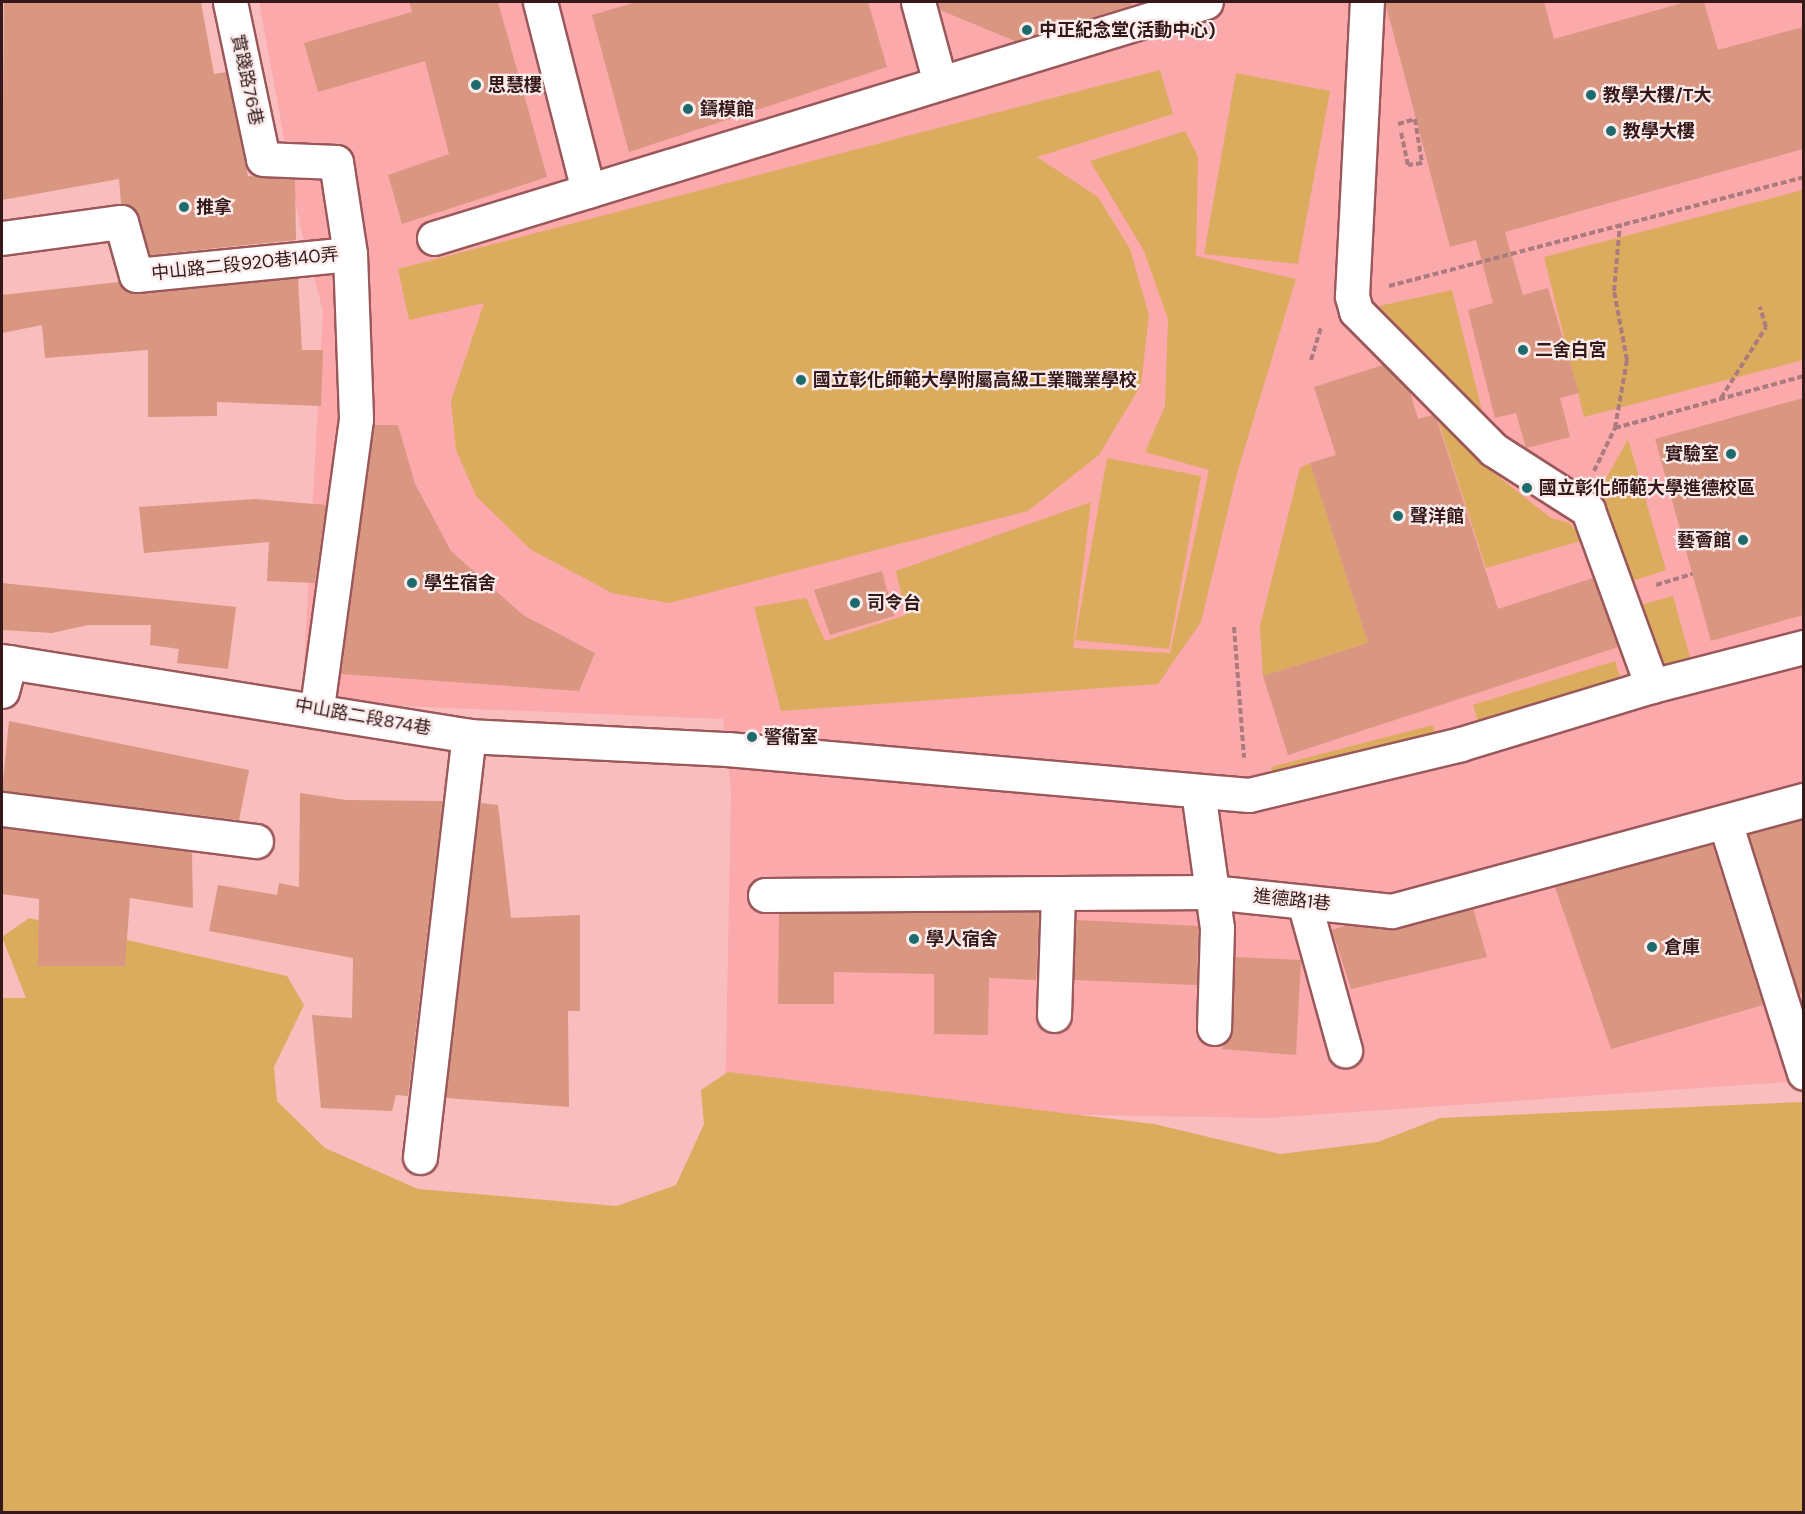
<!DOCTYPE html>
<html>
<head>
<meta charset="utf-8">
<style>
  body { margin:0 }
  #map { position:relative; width:1805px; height:1514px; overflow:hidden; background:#f9bdbe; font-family:"DM Sans","Noto Sans TC",sans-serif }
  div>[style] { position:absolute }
  .built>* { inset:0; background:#fba9ab }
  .green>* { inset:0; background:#dcac5e }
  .building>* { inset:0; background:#d99681 }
  .path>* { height:4px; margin-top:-2px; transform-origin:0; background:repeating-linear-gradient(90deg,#ab7b7d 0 6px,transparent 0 9px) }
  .roads { filter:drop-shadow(2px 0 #9a585a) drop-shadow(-2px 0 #9a585a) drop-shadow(0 2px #9a585a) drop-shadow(0 -2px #9a585a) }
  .minor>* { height:33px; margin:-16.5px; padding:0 16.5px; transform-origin:16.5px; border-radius:16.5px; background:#fff }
  .dots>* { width:16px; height:16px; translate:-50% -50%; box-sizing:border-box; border:3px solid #fbebeb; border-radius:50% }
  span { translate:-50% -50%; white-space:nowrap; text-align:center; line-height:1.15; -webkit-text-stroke:4.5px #fbebeb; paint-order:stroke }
  .poi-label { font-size:18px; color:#34181a; font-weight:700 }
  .left { translate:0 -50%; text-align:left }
  .right { translate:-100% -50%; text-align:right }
  .street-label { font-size:18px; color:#34181a }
  .frame { position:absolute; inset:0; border:3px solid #34181a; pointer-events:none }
</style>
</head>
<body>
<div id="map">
  <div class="built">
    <i style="clip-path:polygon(259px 2px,1803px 2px,1803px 1081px,1268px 1118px,725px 1109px,731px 791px,723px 719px,302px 702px,323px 311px,300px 225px)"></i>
  </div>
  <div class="green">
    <i style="clip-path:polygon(1160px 70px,1173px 114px,1037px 157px,1098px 197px,1130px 249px,1149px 315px,1141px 385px,1099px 455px,1028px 511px,669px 603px,612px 593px,530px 549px,476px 496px,456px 450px,451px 401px,484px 303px,409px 320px,398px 269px)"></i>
    <i style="clip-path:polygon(1236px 73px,1330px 91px,1298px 264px,1204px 254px)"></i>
    <i style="clip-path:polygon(1185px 131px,1198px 156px,1196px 256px,1296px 279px,1236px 477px,1201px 622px,1158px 684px,781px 711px,754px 607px,806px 598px,825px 641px,906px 615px,896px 571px,1091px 502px,1073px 648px,1170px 653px,1209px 470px,1145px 452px,1165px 406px,1168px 319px,1144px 251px,1090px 161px)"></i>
    <i style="clip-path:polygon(1803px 190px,1803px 360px,1584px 417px,1544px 257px)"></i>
    <i style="clip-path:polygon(1452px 290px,1484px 419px,1379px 306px)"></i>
    <i style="clip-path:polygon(1436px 414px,1489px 469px,1551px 518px,1569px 523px,1584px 540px,1486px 568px)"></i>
    <i style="clip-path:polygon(1628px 439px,1666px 570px,1627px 583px,1597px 495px)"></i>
    <i style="clip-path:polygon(1107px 458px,1201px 476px,1169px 649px,1075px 640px)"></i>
    <i style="clip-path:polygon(1310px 463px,1368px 643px,1263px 676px,1260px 626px,1300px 468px)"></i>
    <i style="clip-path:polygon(1673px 596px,1691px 661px,1663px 669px,1634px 607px)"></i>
    <i style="clip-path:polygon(1615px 661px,1620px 677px,1478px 721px,1473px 705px)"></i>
    <i style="clip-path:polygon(1433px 725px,1436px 736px,1274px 779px,1271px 767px)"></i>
    <i style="clip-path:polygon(29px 918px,287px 976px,304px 1005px,274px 1067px,277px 1101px,325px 1148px,418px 1189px,617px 1206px,676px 1185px,704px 1124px,701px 1090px,728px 1072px,1154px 1124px,1280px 1154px,1378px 1142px,1440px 1118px,1803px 1102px,1803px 1512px,2px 1512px,2px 998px,26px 998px,2px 937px)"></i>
  </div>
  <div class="building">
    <i style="clip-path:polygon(4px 2px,201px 2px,214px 74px,226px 72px,248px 176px,295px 179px,296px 240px,150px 255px,139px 216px,121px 204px,119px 179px,2px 200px)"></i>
    <i style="clip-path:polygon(409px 2px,498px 2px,547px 177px,402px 224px,388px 175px,449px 154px,425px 61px,318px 92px,304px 43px,412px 12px)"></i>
    <i style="clip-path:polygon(637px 2px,868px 2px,887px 67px,629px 152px,592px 15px)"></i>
    <i style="clip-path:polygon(937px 2px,1131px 2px,1132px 5px,1015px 41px,940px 10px)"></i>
    <i style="clip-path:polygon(1385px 2px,1544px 2px,1554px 39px,1686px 2px,1704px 2px,1718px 50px,1803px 27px,1803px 149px,1505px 232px,1523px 295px,1548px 288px,1579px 393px,1560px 398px,1570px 437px,1526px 448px,1516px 413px,1495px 418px,1468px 310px,1493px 303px,1476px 240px,1450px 247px)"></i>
    <i style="clip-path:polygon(298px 278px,302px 350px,323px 350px,321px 406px,217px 402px,217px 416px,148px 417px,148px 350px,45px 358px,42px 325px,2px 333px,2px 295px,119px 282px,138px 294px)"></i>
    <i style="clip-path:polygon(1383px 365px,1410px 392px,1418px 419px,1433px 415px,1437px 420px,1498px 609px,1593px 578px,1618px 647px,1288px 755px,1263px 676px,1368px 643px,1310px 463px,1336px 455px,1314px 387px)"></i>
    <i style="clip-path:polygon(1803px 398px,1803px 615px,1711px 641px,1655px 439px)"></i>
    <i style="clip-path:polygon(374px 425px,398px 425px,415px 484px,451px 551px,523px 615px,595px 653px,579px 691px,341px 674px)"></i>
    <i style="clip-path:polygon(255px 499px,326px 505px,315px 583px,267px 581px,269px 542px,144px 553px,139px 507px)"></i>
    <i style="clip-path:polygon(882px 571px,894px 616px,830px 635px,814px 590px)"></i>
    <i style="clip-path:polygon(2px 583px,236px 607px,228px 669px,177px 663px,179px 649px,150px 645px,151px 625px,88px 625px,52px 633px,2px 630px)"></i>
    <i style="clip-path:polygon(9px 721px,249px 770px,239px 820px,2px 791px)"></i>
    <i style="clip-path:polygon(300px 793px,346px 800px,443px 801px,408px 1096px,396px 1095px,392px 1111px,321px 1108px,312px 1015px,352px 1018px,353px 958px,209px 931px,218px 885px,277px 895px,279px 883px,299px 887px)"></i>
    <i style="clip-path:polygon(480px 803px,498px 805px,511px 918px,580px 915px,580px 1011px,568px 1011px,569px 1107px,446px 1098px)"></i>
    <i style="clip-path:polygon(1803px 820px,1803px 993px,1799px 994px,1749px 834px)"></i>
    <i style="clip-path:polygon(2px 828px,192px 852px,193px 908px,130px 898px,125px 966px,38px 966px,39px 899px,2px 894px)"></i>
    <i style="clip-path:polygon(1712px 844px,1763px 1005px,1611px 1049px,1555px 887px)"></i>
    <i style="clip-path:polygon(1473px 908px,1487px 957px,1351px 989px,1332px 930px,1347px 925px,1396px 929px)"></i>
    <i style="clip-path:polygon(1039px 912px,1036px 980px,989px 978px,988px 1035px,934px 1034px,934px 974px,834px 972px,834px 1004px,778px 1004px,779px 914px)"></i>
    <i style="clip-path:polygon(1076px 920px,1198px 926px,1197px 985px,1074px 980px)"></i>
    <i style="clip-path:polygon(1235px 957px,1301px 960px,1296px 1055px,1222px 1049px,1233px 1029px)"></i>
  </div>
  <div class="path">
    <i style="left:1398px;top:124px;width:18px;rotate:-16deg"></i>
    <i style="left:1415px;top:119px;width:45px;rotate:81deg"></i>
    <i style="left:1422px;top:163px;width:14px;rotate:172deg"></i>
    <i style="left:1408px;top:165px;width:35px;rotate:-102deg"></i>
    <i style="left:1389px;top:286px;width:429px;rotate:-14.7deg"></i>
    <i style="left:1311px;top:360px;width:34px;rotate:-73deg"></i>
    <i style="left:1721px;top:398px;width:84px;rotate:-57.6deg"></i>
    <i style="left:1766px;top:327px;width:21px;rotate:-107deg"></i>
    <i style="left:1615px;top:428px;width:196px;rotate:-15.4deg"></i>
    <i style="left:1594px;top:471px;width:48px;rotate:-64deg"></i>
    <i style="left:1615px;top:428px;width:69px;rotate:-80deg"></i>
    <i style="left:1627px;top:360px;width:70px;rotate:-100.7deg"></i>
    <i style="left:1614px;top:291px;width:67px;rotate:-84.9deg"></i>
    <i style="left:1656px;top:585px;width:38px;rotate:-17deg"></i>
    <i style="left:1234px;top:627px;width:131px;rotate:85.6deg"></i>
  </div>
  <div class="roads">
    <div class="minor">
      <i style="left:230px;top:2px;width:160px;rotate:78.1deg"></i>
      <i style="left:263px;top:159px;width:73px;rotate:2.4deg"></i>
      <i style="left:336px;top:162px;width:93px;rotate:81.3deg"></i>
      <i style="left:350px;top:254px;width:165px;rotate:87.9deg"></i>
      <i style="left:356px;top:419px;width:292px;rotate:97.7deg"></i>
      <i style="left:540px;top:2px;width:195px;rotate:75.7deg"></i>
      <i style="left:918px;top:2px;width:84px;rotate:74.8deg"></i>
      <i style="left:2px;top:238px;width:120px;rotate:-7.7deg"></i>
      <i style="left:121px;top:222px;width:55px;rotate:74.2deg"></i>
      <i style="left:136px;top:275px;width:215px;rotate:-5.6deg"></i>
      <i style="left:434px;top:238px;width:807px;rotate:-17deg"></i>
      <i style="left:2px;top:661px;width:473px;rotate:9.1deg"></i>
      <i style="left:469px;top:736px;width:258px;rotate:2.9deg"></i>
      <i style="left:727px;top:749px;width:524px;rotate:5.04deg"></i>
      <i style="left:1249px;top:795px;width:218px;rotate:-13.5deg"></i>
      <i style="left:1461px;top:744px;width:200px;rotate:-16.9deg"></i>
      <i style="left:1652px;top:686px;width:187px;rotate:-110deg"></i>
      <i style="left:1588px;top:510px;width:112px;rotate:-147.4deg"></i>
      <i style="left:1494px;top:450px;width:196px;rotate:-134.8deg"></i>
      <i style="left:1356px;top:311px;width:16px;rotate:-105deg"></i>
      <i style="left:1352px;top:296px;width:294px;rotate:-87.1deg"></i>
      <i style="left:1652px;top:686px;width:157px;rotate:-14.4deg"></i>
      <i style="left:2px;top:691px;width:30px;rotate:-75deg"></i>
      <i style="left:1198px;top:791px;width:138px;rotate:82.1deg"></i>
      <i style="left:1217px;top:928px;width:100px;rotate:91.7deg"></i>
      <i style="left:2px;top:809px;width:256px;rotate:7.2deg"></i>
      <i style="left:1725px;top:822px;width:263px;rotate:72.5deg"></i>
      <i style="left:765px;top:895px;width:446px;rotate:-0.4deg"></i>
      <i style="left:1211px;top:892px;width:182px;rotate:6deg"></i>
      <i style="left:1392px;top:911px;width:427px;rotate:-15.1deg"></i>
      <i style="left:1304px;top:902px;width:154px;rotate:74.5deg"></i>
      <i style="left:1054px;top:1015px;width:119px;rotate:-88.1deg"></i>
      <i style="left:420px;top:1157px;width:424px;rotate:-83.4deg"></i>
    </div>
  </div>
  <div class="dots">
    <i style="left:1027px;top:30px;background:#1e6b6d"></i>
    <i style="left:476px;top:85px;background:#1e6b6d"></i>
    <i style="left:1591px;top:95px;background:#1e6b6d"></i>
    <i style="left:688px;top:109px;background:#1e6b6d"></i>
    <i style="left:1611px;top:131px;background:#1e6b6d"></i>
    <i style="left:184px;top:207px;background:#1e6b6d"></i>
    <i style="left:1523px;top:350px;background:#1e6b6d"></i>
    <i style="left:801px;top:380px;background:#1e6b6d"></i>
    <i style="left:1731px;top:454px;background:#1e6b6d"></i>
    <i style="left:1527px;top:488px;background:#1e6b6d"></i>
    <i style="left:1398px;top:516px;background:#1e6b6d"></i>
    <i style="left:1743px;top:540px;background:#1e6b6d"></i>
    <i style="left:412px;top:583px;background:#1e6b6d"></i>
    <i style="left:855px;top:603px;background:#1e6b6d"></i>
    <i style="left:752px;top:737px;background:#1e6b6d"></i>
    <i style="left:914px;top:939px;background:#1e6b6d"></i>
    <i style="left:1652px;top:947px;background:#1e6b6d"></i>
  </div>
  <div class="poi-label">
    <span class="left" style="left:1039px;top:30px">中正紀念堂(活動中心)</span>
    <span class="left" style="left:488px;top:85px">思慧樓</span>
    <span class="left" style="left:1603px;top:95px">教學大樓/T大</span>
    <span class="left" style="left:700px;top:109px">鑄模館</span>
    <span class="left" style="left:1623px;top:131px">教學大樓</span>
    <span class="left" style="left:196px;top:207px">推拿</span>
    <span class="left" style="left:1535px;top:350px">二舍白宮</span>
    <span class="left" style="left:813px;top:380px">國立彰化師範大學附屬高級工業職業學校</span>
    <span class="right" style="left:1719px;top:454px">實驗室</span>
    <span class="left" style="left:1539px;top:488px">國立彰化師範大學進德校區</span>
    <span class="left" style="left:1410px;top:516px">聲洋館</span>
    <span class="right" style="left:1731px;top:540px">藝薈館</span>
    <span class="left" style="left:424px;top:583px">學生宿舍</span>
    <span class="left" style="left:867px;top:603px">司令台</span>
    <span class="left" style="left:764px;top:737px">警衛室</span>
    <span class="left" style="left:926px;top:939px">學人宿舍</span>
    <span class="left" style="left:1664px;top:947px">倉庫</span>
  </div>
  <div class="street-label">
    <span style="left:247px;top:80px;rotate:78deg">實踐路76巷</span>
    <span style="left:245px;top:264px;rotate:-6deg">中山路二段920巷140弄</span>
    <span style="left:363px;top:717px;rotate:10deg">中山路二段874巷</span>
    <span style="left:1292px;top:900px;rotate:6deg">進德路1巷</span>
  </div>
  <div class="frame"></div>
</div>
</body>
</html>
